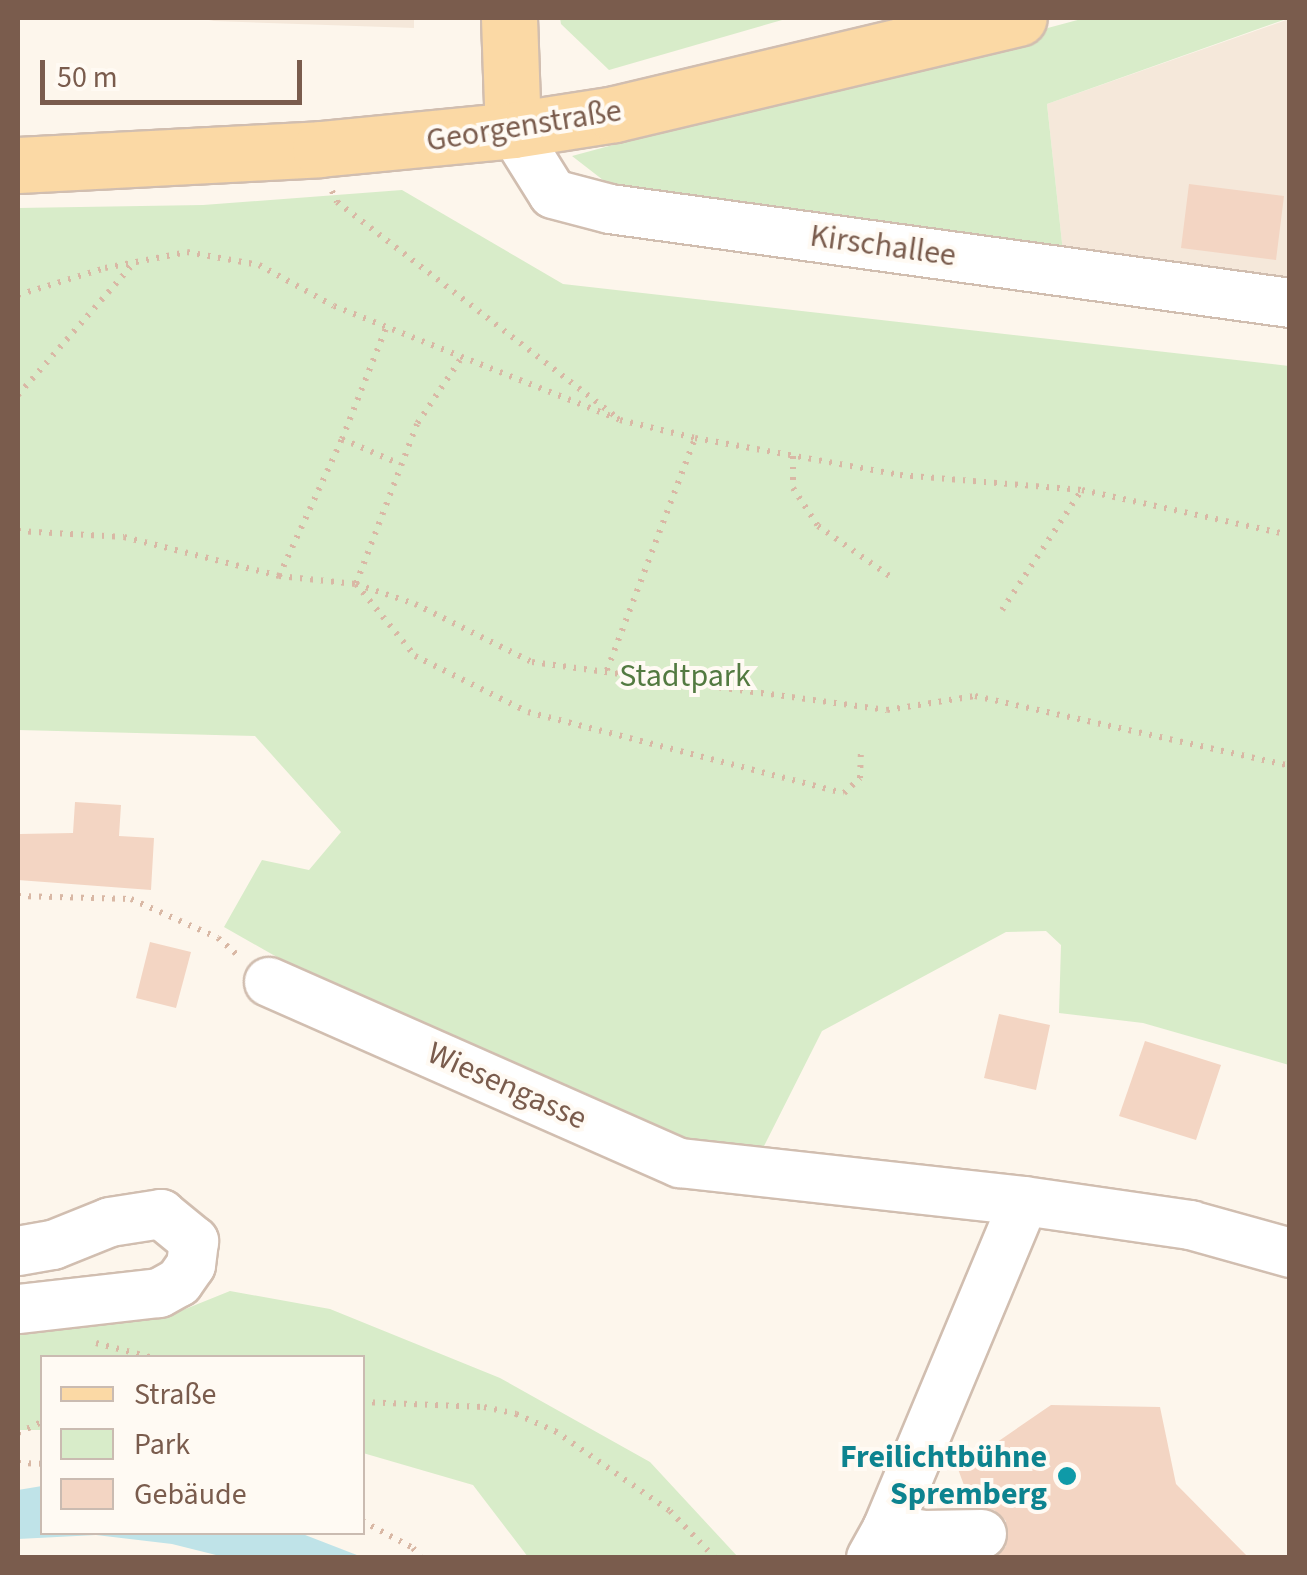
<!DOCTYPE html>
<html>
<head>
<meta charset="utf-8">
<style>
  body { margin:0 }
  #map { position:relative; width:1307px; height:1575px; overflow:hidden; background:#fdf6ec; font-family:"Source Sans 3",sans-serif }
  div>[style] { position:absolute }
  .residential>* { inset:0; background:#f5e8da }
  .green>* { inset:0; background:#d8ecc9 }
  .water>* { inset:0; background:#bfe3e8 }
  .building>* { inset:0; background:#f3d5c3 }
  .path>* { height:6px; margin-top:-3px; transform-origin:0; background:repeating-linear-gradient(90deg,#d9b8a5 0 2.5px,transparent 0 10.5px) }
  .roads { filter:drop-shadow(2px 0 #d1beb0) drop-shadow(-2px 0 #d1beb0) drop-shadow(0 2px #d1beb0) drop-shadow(0 -2px #d1beb0) }
  .minor>* { height:48px; margin:-24px; padding:0 24px; transform-origin:24px; border-radius:24px; background:#fff }
  .major>* { height:55px; margin:-27.5px; padding:0 27.5px; transform-origin:27.5px; border-radius:27.5px; background:#fbd9a5 }
  .dots>* { width:28px; height:28px; translate:-50% -50%; box-sizing:border-box; border:5px solid #fffaf3; border-radius:50% }
  span { translate:-50% -50%; white-space:nowrap; text-align:center; line-height:1.15; -webkit-text-stroke:8px #fffaf3; paint-order:stroke }
  .street-label { font-size:32px; color:#7a5c4d }
  .park-label { font-size:32px; color:#537a41 }
  .culture-label { font-size:32px; color:#0d838f; font-weight:700 }
  .right { translate:-100% -50%; text-align:right }
  .frame { position:absolute; inset:0; border:20px solid #7a5c4d; pointer-events:none }
  .legend { position:absolute; left:40px; top:1355px; width:325px; height:180px; box-sizing:border-box; background:#fffaf3; border:2px solid #cabbb1; margin:0; padding:12px 18px; list-style:none; font-size:30px; color:#7a5c4d }
  .legend li { display:flex; align-items:center; gap:20px; height:50px }
  .legend b { width:50px; border:2px solid #cabbb1 }
  .scale { position:absolute; left:40px; top:60px; width:262px; height:45px; box-sizing:border-box; border:5px solid #7a5c4d; border-top:0; padding-left:12px; font-size:30px; line-height:35px; white-space:nowrap; color:#7a5c4d; -webkit-text-stroke:8px #fffaf3; paint-order:stroke }
</style>
</head>
<body>
<div id="map">
  <div class="residential">
    <i style="clip-path:polygon(199px 18px,414px 18px,414px 28px,214px 21px)"></i>
    <i style="clip-path:polygon(1289px 19px,1289px 284px,1063px 252px,1047px 104px)"></i>
  </div>
  <div class="green">
    <i style="clip-path:polygon(560px 18px,789px 18px,609px 70px,561px 24px)"></i>
    <i style="clip-path:polygon(1085px 18px,1289px 18px,1047px 104px,1063px 252px,612px 187px,572px 156px)"></i>
    <i style="clip-path:polygon(402px 190px,563px 284px,1289px 366px,1289px 1065px,1143px 1023px,1059px 1013px,1061px 945px,1046px 931px,1006px 932px,822px 1031px,755px 1164px,681px 1156px,305px 973px,224px 927px,262px 860px,309px 870px,341px 832px,255px 736px,18px 730px,18px 208px,203px 205px)"></i>
    <i style="clip-path:polygon(230px 1291px,330px 1309px,500px 1378px,650px 1462px,738px 1557px,528px 1557px,473px 1485px,363px 1453px,362px 1358px,42px 1358px,42px 1430px,18px 1430px,18px 1332px,173px 1314px)"></i>
  </div>
  <div class="water">
    <i style="clip-path:polygon(42px 1486px,42px 1532px,300px 1533px,362px 1557px,224px 1557px,172px 1544px,96px 1535px,18px 1539px,18px 1490px)"></i>
  </div>
  <div class="building">
    <i style="clip-path:polygon(1189px 184px,1284px 196px,1276px 260px,1181px 248px)"></i>
    <i style="clip-path:polygon(75px 802px,121px 805px,119px 836px,154px 838px,151px 890px,18px 880px,20px 834px,73px 833px)"></i>
    <i style="clip-path:polygon(150px 942px,191px 952px,176px 1008px,136px 998px)"></i>
    <i style="clip-path:polygon(999px 1014px,1050px 1025px,1036px 1090px,984px 1078px)"></i>
    <i style="clip-path:polygon(1145px 1041px,1221px 1065px,1196px 1140px,1119px 1116px)"></i>
    <i style="clip-path:polygon(1051px 1405px,1160px 1407px,1176px 1484px,1249px 1558px,996px 1558px,1006px 1546px,1006px 1521px,994px 1510px,972px 1507px,958px 1469px)"></i>
  </div>
  <div class="path">
    <i style="left:332px;top:191px;width:12px;rotate:66deg"></i>
    <i style="left:337px;top:202px;width:351px;rotate:37.6deg"></i>
    <i style="left:18px;top:295px;width:91px;rotate:-17.2deg"></i>
    <i style="left:105px;top:268px;width:84px;rotate:-11deg"></i>
    <i style="left:187px;top:252px;width:73px;rotate:10.2deg"></i>
    <i style="left:259px;top:265px;width:85px;rotate:28.7deg"></i>
    <i style="left:334px;top:306px;width:308px;rotate:21.7deg"></i>
    <i style="left:620px;top:420px;width:77px;rotate:13.5deg"></i>
    <i style="left:695px;top:438px;width:208px;rotate:10.2deg"></i>
    <i style="left:900px;top:475px;width:183px;rotate:4.7deg"></i>
    <i style="left:1082px;top:490px;width:213px;rotate:12.2deg"></i>
    <i style="left:460px;top:360px;width:77px;rotate:123.9deg"></i>
    <i style="left:417px;top:424px;width:171px;rotate:110.9deg"></i>
    <i style="left:356px;top:584px;width:93px;rotate:50.7deg"></i>
    <i style="left:415px;top:656px;width:126px;rotate:26.4deg"></i>
    <i style="left:528px;top:712px;width:326px;rotate:14.4deg"></i>
    <i style="left:844px;top:793px;width:22px;rotate:-43deg"></i>
    <i style="left:860px;top:778px;width:29px;rotate:-88deg"></i>
    <i style="left:18px;top:395px;width:176px;rotate:-48.7deg"></i>
    <i style="left:342px;top:439px;width:63px;rotate:23.3deg"></i>
    <i style="left:793px;top:456px;width:32px;rotate:90deg"></i>
    <i style="left:793px;top:488px;width:45px;rotate:56.7deg"></i>
    <i style="left:818px;top:526px;width:89px;rotate:34.9deg"></i>
    <i style="left:18px;top:531px;width:106px;rotate:3.2deg"></i>
    <i style="left:124px;top:537px;width:160px;rotate:14.1deg"></i>
    <i style="left:279px;top:576px;width:77px;rotate:5.9deg"></i>
    <i style="left:356px;top:584px;width:62px;rotate:18.7deg"></i>
    <i style="left:415px;top:604px;width:131px;rotate:26.4deg"></i>
    <i style="left:532px;top:662px;width:358px;rotate:7.7deg"></i>
    <i style="left:887px;top:710px;width:89px;rotate:-9deg"></i>
    <i style="left:975px;top:696px;width:323px;rotate:12.5deg"></i>
    <i style="left:279px;top:576px;width:151px;rotate:-65.3deg"></i>
    <i style="left:342px;top:439px;width:119px;rotate:-68.4deg"></i>
    <i style="left:1002px;top:610px;width:143px;rotate:-56.4deg"></i>
    <i style="left:607px;top:670px;width:248px;rotate:-69.2deg"></i>
    <i style="left:18px;top:896px;width:113px;rotate:1.5deg"></i>
    <i style="left:131px;top:899px;width:95px;rotate:24.1deg"></i>
    <i style="left:218px;top:938px;width:30px;rotate:41deg"></i>
    <i style="left:96px;top:1343px;width:59px;rotate:14.7deg"></i>
    <i style="left:362px;top:1402px;width:122px;rotate:2.3deg"></i>
    <i style="left:484px;top:1407px;width:33px;rotate:12deg"></i>
    <i style="left:516px;top:1414px;width:43px;rotate:23.6deg"></i>
    <i style="left:555px;top:1431px;width:140px;rotate:34.8deg"></i>
    <i style="left:670px;top:1511px;width:65px;rotate:46.2deg"></i>
    <i style="left:18px;top:1433px;width:26px;rotate:-25deg"></i>
    <i style="left:18px;top:1463px;width:24px;rotate:2deg"></i>
    <i style="left:362px;top:1521px;width:58px;rotate:27.9deg"></i>
    <i style="left:413px;top:1548px;width:13px;rotate:51deg"></i>
  </div>
  <div class="roads">
    <div class="minor">
      <i style="left:513px;top:130px;width:75px;rotate:58deg"></i>
      <i style="left:553px;top:194px;width:59px;rotate:14.7deg"></i>
      <i style="left:610px;top:209px;width:686px;rotate:7.87deg"></i>
      <i style="left:269px;top:982px;width:449px;rotate:23.8deg"></i>
      <i style="left:680px;top:1163px;width:346px;rotate:6.3deg"></i>
      <i style="left:1024px;top:1201px;width:168px;rotate:8.2deg"></i>
      <i style="left:1190px;top:1225px;width:104px;rotate:15.6deg"></i>
      <i style="left:18px;top:1251px;width:36px;rotate:-10deg"></i>
      <i style="left:53px;top:1245px;width:61px;rotate:-22deg"></i>
      <i style="left:110px;top:1222px;width:52px;rotate:-8.9deg"></i>
      <i style="left:161px;top:1214px;width:43px;rotate:39.3deg"></i>
      <i style="left:194px;top:1241px;width:24px;rotate:97deg"></i>
      <i style="left:191px;top:1265px;width:21px;rotate:125deg"></i>
      <i style="left:179px;top:1282px;width:23px;rotate:151deg"></i>
      <i style="left:159px;top:1293px;width:142px;rotate:173.5deg"></i>
      <i style="left:887px;top:1529px;width:36px;rotate:9deg"></i>
      <i style="left:923px;top:1535px;width:59px;rotate:-1deg"></i>
      <i style="left:871px;top:1558px;width:33px;rotate:-61deg"></i>
      <i style="left:887px;top:1529px;width:355px;rotate:-67.3deg"></i>
    </div>
    <div class="major">
      <i style="left:509px;top:18px;width:112px;rotate:88deg"></i>
      <i style="left:18px;top:165px;width:302px;rotate:-3deg"></i>
      <i style="left:320px;top:149px;width:194px;rotate:-5.6deg"></i>
      <i style="left:513px;top:130px;width:103px;rotate:-8.9deg"></i>
      <i style="left:615px;top:114px;width:415px;rotate:-13.4deg"></i>
    </div>
  </div>
  <div class="dots">
    <i style="left:1067px;top:1476px;background:#0f9aa8"></i>
  </div>
  <div class="street-label">
    <span style="left:524px;top:126px;rotate:-9deg">Georgenstraße</span>
    <span style="left:883px;top:246px;rotate:8deg">Kirschallee</span>
    <span style="left:507px;top:1086px;rotate:24deg">Wiesengasse</span>
  </div>
  <div class="park-label">
    <span style="left:685px;top:676px">Stadtpark</span>
  </div>
  <div class="culture-label">
    <span class="right" style="left:1047px;top:1476px">Freilichtbühne<br>Spremberg</span>
  </div>
  <div class="frame"></div>
  <ul class="legend">
  <li><b style="height:12px;background:#fbd9a5"></b>Straße</li>
  <li><b style="height:28px;background:#d8ecc9"></b>Park</li>
  <li><b style="height:28px;background:#f3d5c3"></b>Gebäude</li>
  </ul>
  <div class="scale">50 m</div>
</div>
</body>
</html>
